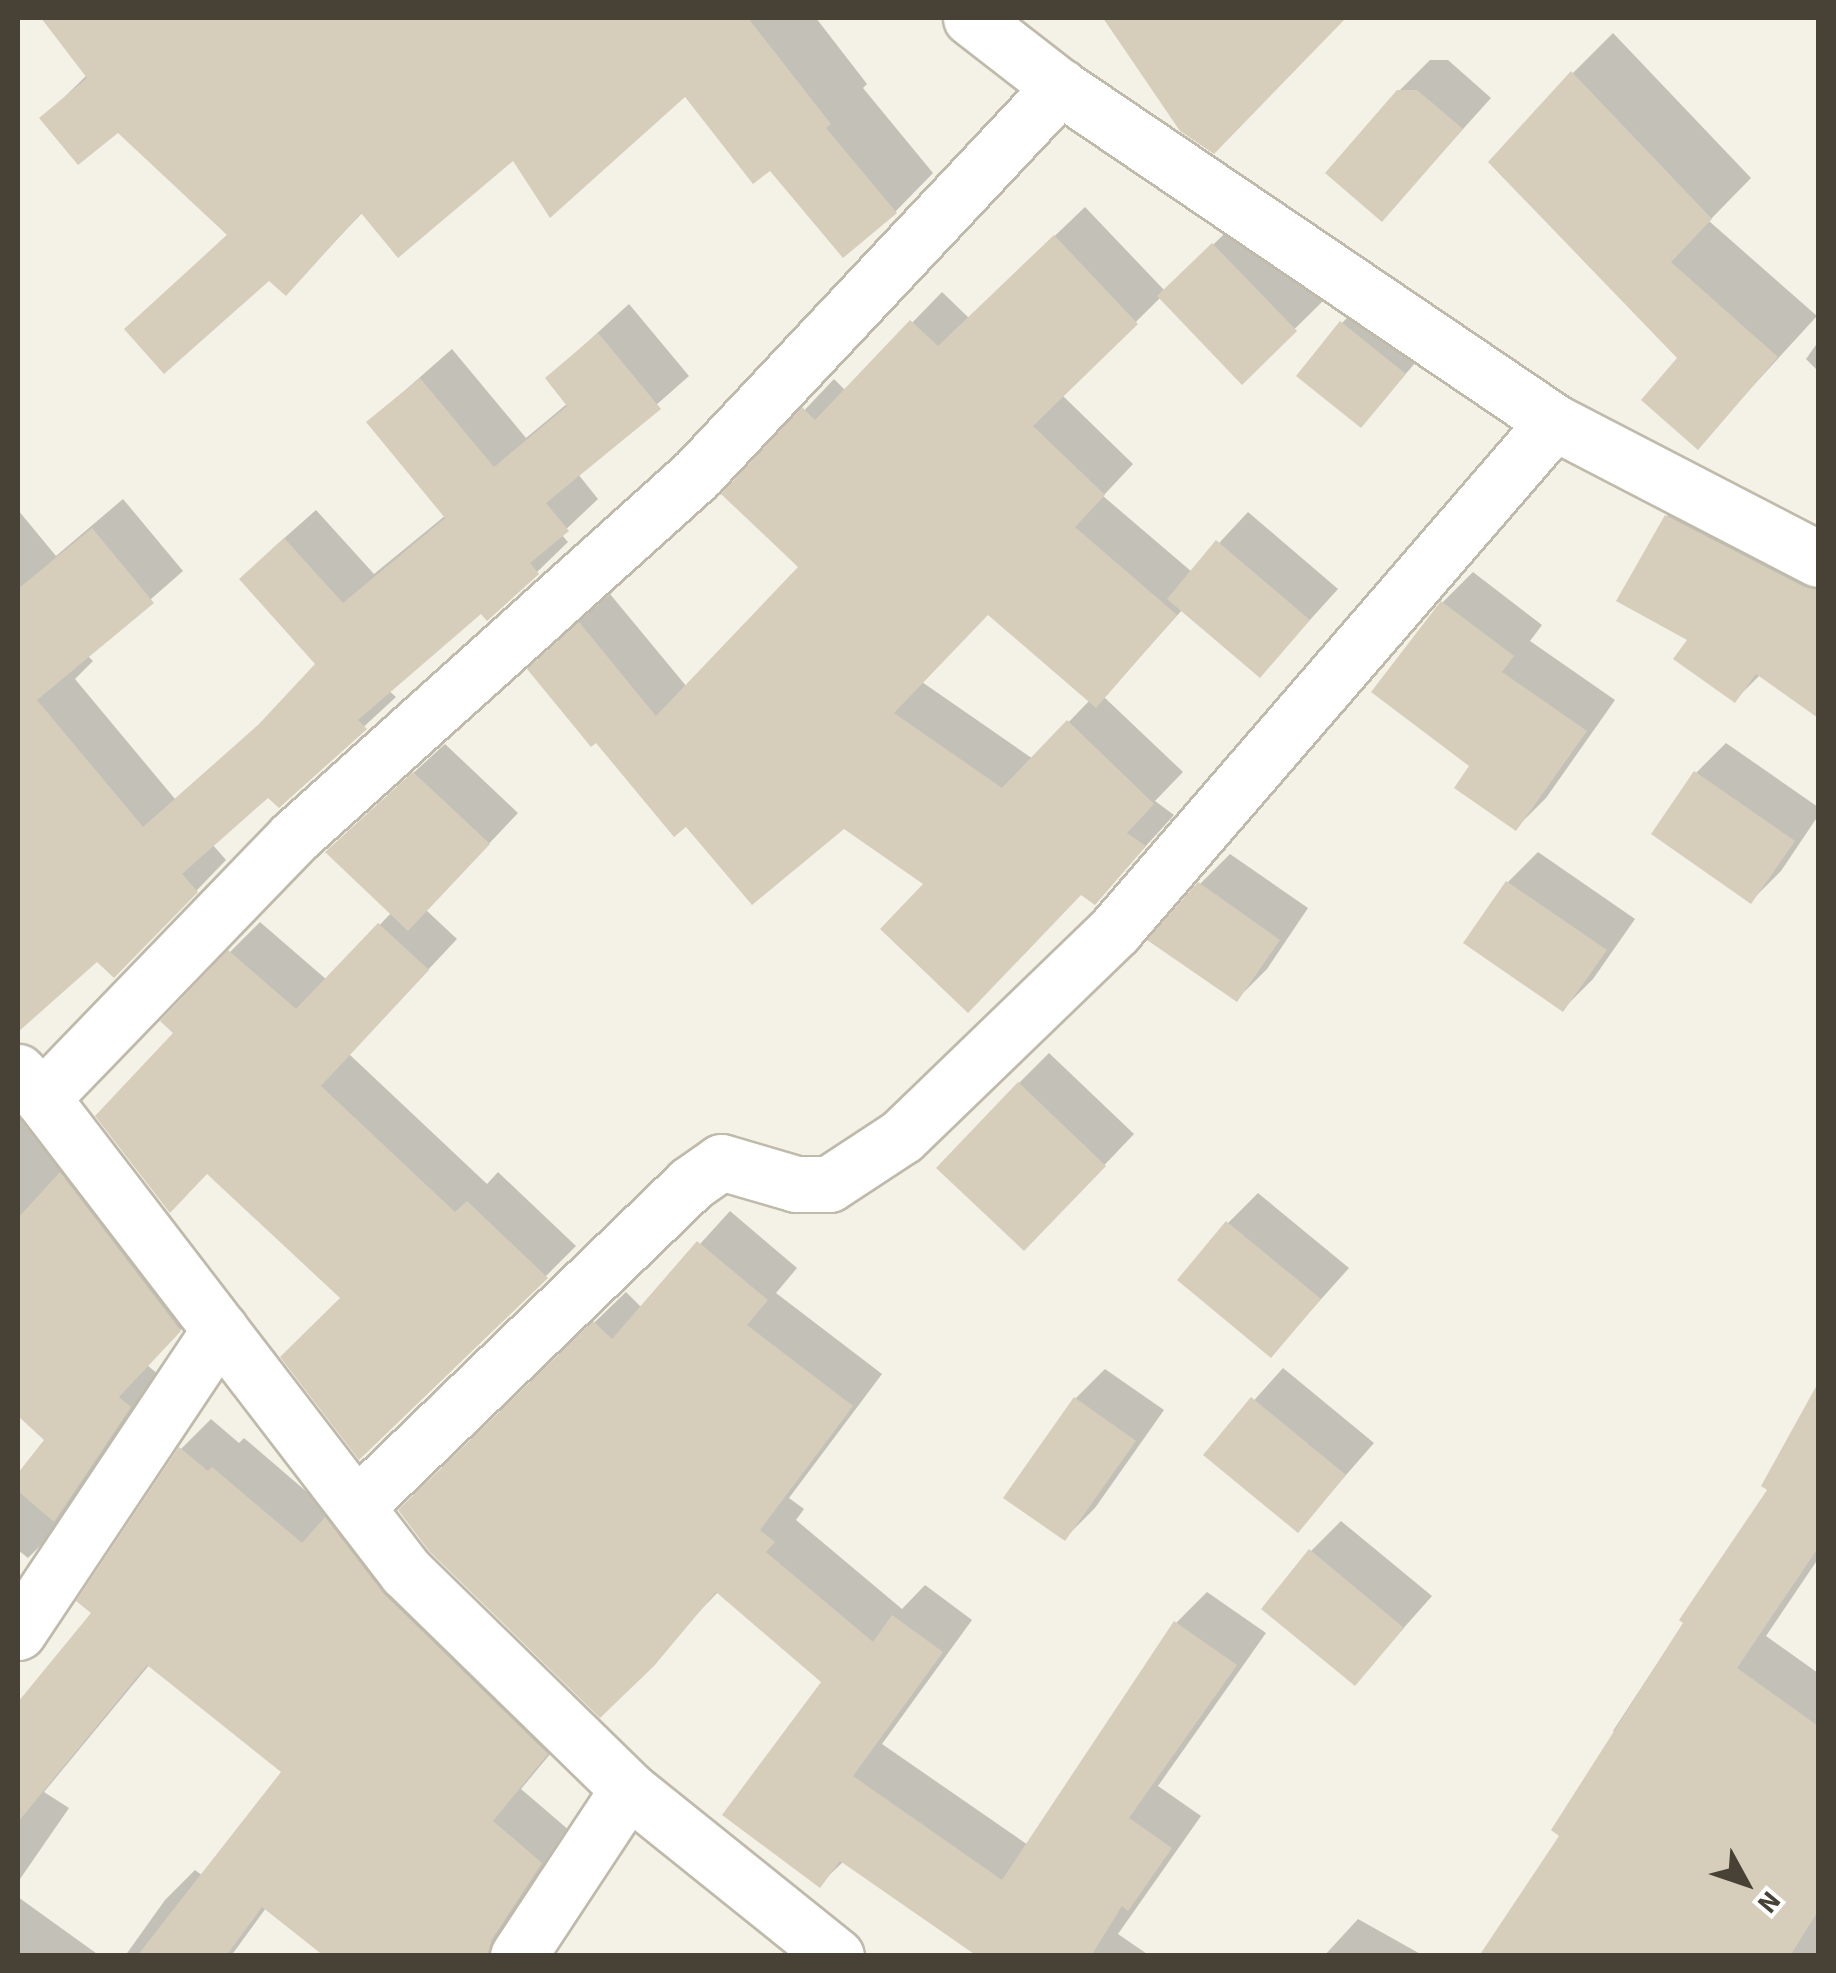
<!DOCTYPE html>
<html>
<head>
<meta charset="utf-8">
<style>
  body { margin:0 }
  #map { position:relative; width:1836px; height:1973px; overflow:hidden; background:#f4f1e6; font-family:"Source Sans 3",sans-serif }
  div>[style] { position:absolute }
  .shadow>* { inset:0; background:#0003 }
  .building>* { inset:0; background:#d6cebb }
  .roads { filter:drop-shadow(2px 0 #bfbaa9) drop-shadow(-2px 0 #bfbaa9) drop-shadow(0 2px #bfbaa9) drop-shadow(0 -2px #bfbaa9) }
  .minor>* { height:55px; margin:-27.5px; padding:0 27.5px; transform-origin:27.5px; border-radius:27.5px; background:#fff }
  span { translate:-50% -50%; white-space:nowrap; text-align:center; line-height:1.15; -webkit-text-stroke:8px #fff; paint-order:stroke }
  .frame { position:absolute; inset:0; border:20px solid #474235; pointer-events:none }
  .north { position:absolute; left:1696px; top:1833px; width:100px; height:100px; -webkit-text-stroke:8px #fff; paint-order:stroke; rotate:130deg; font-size:28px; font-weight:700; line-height:40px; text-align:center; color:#474235 }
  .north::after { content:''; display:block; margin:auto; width:35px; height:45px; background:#474235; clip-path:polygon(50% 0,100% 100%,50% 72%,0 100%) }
</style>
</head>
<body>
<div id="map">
  <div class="shadow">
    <i style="clip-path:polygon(44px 18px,816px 18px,867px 84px,863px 88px,933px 173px,895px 212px,771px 167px,685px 93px,363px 212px,286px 293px,269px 278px,127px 329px,229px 233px,118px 129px,43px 118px,88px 74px)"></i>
    <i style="clip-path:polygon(1117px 18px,1344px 18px,1255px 110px,1111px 25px)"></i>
    <i style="clip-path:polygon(1613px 33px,1751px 178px,1709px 221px,1817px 316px,1697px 447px,1680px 358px,1573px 73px)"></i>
    <i style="clip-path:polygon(1430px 60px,1448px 60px,1491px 98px,1382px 219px,1399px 91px)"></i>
    <i style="clip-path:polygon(evenodd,1085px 207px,1165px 291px,1244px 215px,1325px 299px,1242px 381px,1161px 297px,1062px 395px,1133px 464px,1103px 496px,1192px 572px,1248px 512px,1338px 589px,1260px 675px,1183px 609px,1104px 697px,1183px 772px,1155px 801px,1174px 815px,1095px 902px,1081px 892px,927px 884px,844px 826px,752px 902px,560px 639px,610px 594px,687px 687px,801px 567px,725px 494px,834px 379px,846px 391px,942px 292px,969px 318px,1085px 207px,989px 612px,1090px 700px,1033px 759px,922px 682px,989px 612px)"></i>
    <i style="clip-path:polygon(1372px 293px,1434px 342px,1361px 424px,1342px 323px)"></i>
    <i style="clip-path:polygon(629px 304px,689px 376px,578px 474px,598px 499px,561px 534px,568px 542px,537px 572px,481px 611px,388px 690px,396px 697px,279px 805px,268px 794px,212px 844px,226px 860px,145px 944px,97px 958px,18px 1029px,18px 510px,56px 556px,123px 499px,183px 571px,87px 655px,93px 661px,75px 679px,175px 799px,280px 706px,318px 664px,272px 549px,316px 510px,374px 574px,446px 515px,369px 422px,452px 349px,526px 438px,568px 403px,548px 378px)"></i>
    <i style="clip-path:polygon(1818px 342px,1818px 371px,1806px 359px)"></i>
    <i style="clip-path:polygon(1698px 484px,1818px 547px,1818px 691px,1804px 705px,1761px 674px,1735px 700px,1691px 639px,1667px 516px)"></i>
    <i style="clip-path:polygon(1473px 572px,1542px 625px,1530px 641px,1615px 700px,1546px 798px,1516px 828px,1473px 765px,1443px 602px)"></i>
    <i style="clip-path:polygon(1726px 743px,1818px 807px,1818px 816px,1781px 871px,1751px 901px,1696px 773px)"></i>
    <i style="clip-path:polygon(445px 744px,518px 813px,426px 910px,457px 939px,349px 1054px,487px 1184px,498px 1172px,576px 1246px,546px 1276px,343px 1298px,177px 1033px,230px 952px,260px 922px,327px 980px,392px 912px,328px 851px)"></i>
    <i style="clip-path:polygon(1538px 852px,1635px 919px,1593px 979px,1563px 1009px,1508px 882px)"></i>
    <i style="clip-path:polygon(1230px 854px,1308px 908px,1267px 969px,1237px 999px,1200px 884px)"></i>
    <i style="clip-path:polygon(1049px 1053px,1134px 1134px,1054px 1218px,1019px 1083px)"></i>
    <i style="clip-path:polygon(18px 1094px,210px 1299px,147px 1365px,159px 1375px,58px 1528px,28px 1558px,18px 1550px,18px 1477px,48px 1440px,18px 1413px)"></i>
    <i style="clip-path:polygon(1258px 1193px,1349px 1268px,1271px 1355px,1228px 1223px)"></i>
    <i style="clip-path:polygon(730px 1211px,797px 1268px,776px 1293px,882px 1374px,789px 1498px,804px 1509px,796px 1520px,902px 1609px,925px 1585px,972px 1620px,882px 1744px,1028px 1845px,1176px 1623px,1207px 1592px,1266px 1633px,1158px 1786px,1201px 1816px,1118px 1934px,1150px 1956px,982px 1956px,844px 1861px,819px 1885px,824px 1682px,719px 1591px,600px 1715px,432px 1479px,626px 1292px,642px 1308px)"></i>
    <i style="clip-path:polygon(1283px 1368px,1374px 1443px,1298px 1530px,1206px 1454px)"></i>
    <i style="clip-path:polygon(1105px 1369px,1164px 1410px,1095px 1508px,1065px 1538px,1075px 1399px)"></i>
    <i style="clip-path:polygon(1818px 1388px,1818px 1559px,1766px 1636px,1818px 1673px,1818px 1956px,1693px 1956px,1562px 1835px,1618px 1734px,1613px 1731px,1771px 1489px,1764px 1485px)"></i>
    <i style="clip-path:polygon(211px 1419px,239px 1443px,244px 1438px,576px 1723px,521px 1789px,570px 1831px,491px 1956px,328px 1956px,266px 1908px,231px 1956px,125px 1956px,165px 1900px,195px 1870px,203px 1876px,284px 1771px,150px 1664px,44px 1792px,69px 1808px,18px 1882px,18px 1706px,94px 1613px,181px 1449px)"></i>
    <i style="clip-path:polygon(1341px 1521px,1432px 1596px,1355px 1683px,1311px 1551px)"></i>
    <i style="clip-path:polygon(18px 1897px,100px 1956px,18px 1956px)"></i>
    <i style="clip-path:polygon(1358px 1919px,1424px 1956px,1324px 1956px)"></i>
  </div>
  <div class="building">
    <i style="clip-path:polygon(41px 18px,748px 18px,831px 124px,826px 128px,897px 213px,843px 258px,770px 171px,753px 184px,685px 97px,550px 218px,513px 161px,398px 258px,361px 213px,286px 296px,269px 281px,164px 374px,124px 329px,227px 235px,118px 133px,78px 165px,39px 118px,87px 78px)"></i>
    <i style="clip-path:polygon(1103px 18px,1346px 18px,1214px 154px,1180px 131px)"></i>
    <i style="clip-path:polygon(1571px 71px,1712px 219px,1671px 262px,1778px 357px,1698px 450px,1641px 400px,1677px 358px,1488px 162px)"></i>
    <i style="clip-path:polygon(1397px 90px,1417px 90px,1463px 129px,1382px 222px,1325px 173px)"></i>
    <i style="clip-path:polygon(1054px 235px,1138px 324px,1033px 426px,1105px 495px,1075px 527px,1177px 615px,1096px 708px,988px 615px,894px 713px,1002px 788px,1067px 720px,1154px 804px,1127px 833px,1146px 846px,1095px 905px,1081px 895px,968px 1013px,880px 929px,923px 884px,844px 829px,752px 905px,686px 827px,674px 837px,596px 743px,591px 747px,527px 669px,579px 622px,656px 716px,798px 567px,721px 494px,802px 407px,815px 420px,910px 320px,938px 346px)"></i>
    <i style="clip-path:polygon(1212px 243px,1297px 331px,1242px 385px,1157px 296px)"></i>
    <i style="clip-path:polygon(1340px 321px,1406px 374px,1361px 428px,1296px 376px)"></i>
    <i style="clip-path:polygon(598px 333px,661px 409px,546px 503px,569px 531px,530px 563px,539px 574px,487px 621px,481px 614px,358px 720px,367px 729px,279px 808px,268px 798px,182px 874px,198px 892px,114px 978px,97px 962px,18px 1032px,18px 589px,92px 528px,154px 603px,37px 700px,143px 827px,258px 725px,315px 664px,239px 579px,284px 538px,343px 603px,445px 518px,366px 422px,420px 378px,494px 467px,567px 406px,545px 378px)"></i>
    <i style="clip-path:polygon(1665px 515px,1804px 587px,1818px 590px,1818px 718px,1756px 674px,1735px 703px,1673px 659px,1687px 640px,1616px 601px)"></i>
    <i style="clip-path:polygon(1216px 540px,1310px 620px,1260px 678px,1167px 599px)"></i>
    <i style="clip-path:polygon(1441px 601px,1514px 656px,1502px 672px,1587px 731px,1516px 831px,1454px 788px,1469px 766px,1371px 692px)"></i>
    <i style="clip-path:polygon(1694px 771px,1795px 841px,1751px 904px,1651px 834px)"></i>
    <i style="clip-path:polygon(413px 772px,490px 844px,408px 931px,325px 852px)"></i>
    <i style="clip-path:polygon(1506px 881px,1607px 950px,1563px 1012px,1463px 943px)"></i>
    <i style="clip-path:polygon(1198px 882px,1280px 940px,1237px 1002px,1147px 940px)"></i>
    <i style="clip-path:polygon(378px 923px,429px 970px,321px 1086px,455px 1212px,467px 1201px,548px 1278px,359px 1460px,280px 1357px,340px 1298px,207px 1174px,170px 1213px,95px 1116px,173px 1033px,160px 1021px,228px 950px,296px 1009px)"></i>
    <i style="clip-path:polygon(1018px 1082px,1106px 1166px,1024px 1251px,936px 1168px)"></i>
    <i style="clip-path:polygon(60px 1172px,181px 1331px,119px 1397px,131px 1407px,54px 1522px,18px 1491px,18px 1473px,44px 1440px,18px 1416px,18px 1218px)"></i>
    <i style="clip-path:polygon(1226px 1221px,1321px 1299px,1271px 1358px,1177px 1280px)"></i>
    <i style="clip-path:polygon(697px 1241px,768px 1300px,747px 1325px,853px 1406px,760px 1530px,775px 1542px,766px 1552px,873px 1642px,892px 1615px,943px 1652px,853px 1776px,1002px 1880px,1174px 1621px,1237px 1665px,1129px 1818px,1172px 1848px,1128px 1911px,1122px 1906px,1091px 1956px,977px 1956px,840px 1861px,820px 1888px,722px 1815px,821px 1682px,716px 1592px,654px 1666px,600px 1718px,429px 1551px,398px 1510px,593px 1321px,612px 1339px)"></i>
    <i style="clip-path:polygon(1818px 1383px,1818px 1548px,1737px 1668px,1818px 1726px,1818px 1911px,1790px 1956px,1479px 1956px,1559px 1836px,1551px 1830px,1683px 1623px,1679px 1620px,1767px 1490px,1761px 1486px)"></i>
    <i style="clip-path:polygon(1074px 1397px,1136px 1441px,1065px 1541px,1003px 1498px)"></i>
    <i style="clip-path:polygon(1251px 1397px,1346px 1475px,1298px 1533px,1203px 1455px)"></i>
    <i style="clip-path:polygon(179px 1447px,208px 1471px,212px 1467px,302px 1543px,325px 1517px,384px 1594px,548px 1754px,493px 1821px,542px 1863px,492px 1939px,487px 1956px,324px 1956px,262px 1907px,226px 1956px,137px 1956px,281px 1772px,147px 1665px,18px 1822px,18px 1702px,91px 1613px,76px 1601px)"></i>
    <i style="clip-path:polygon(1309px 1549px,1404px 1628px,1355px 1686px,1261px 1609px)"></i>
  </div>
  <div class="roads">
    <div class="minor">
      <i style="left:971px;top:18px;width:113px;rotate:37.8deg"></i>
      <i style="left:1060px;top:87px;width:597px;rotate:34.14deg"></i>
      <i style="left:1554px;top:422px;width:297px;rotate:27.4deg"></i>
      <i style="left:18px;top:1072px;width:35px;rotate:47deg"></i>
      <i style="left:42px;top:1098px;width:598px;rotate:52.48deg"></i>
      <i style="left:406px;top:1572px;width:310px;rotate:44.3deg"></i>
      <i style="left:628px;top:1789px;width:267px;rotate:38.8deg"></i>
      <i style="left:42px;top:1098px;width:363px;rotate:-46deg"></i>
      <i style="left:294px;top:837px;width:542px;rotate:-42.01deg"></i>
      <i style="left:697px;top:474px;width:531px;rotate:-46.83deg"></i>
      <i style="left:358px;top:1505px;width:462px;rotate:-44deg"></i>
      <i style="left:690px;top:1184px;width:38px;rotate:-35deg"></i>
      <i style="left:721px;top:1162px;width:78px;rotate:16.3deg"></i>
      <i style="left:796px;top:1184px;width:33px"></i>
      <i style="left:829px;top:1184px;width:87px;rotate:-33.3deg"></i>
      <i style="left:902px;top:1136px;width:296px;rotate:-44deg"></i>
      <i style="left:1115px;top:930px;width:671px;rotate:-49.17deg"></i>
      <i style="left:18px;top:1632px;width:364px;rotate:-56.3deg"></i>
      <i style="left:518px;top:1956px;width:200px;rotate:-56.6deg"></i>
    </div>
  </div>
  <div class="frame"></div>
  <div class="north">N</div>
</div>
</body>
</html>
